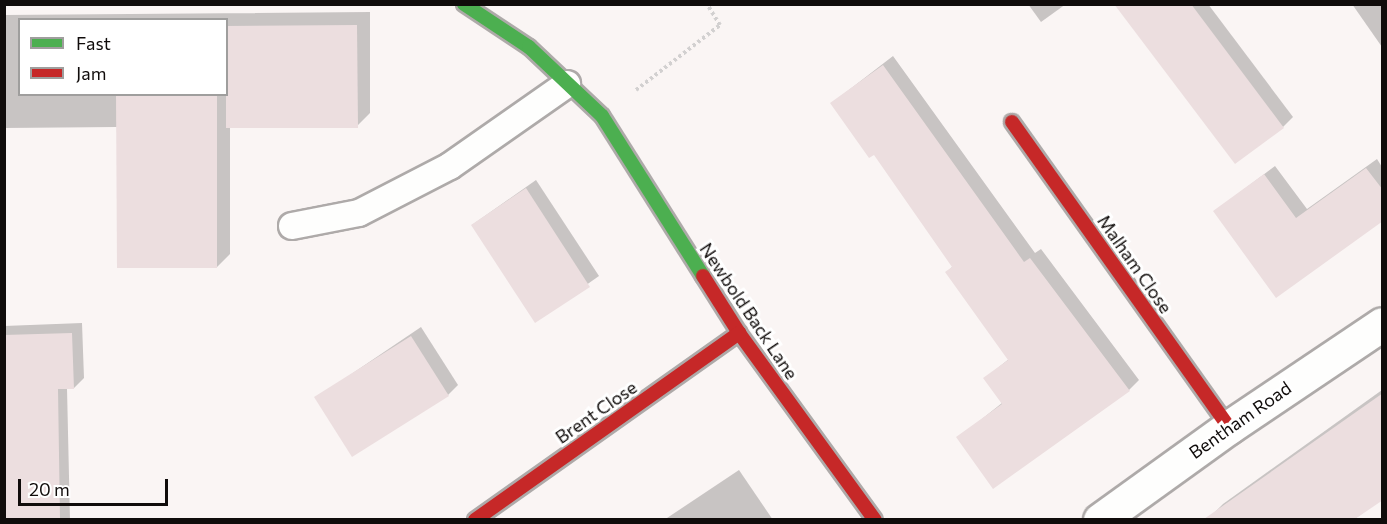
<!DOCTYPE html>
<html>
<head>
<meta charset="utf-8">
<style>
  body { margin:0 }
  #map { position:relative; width:1387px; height:524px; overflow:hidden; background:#faf5f4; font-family:Commissioner,sans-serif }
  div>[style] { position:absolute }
  .shadow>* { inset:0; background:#0003 }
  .building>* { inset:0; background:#ecdedf }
  .path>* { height:4px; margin-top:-2px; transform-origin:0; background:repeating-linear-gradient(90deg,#d2d0d0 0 3px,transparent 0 6px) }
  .roads { filter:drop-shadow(2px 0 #aeaaa9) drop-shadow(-2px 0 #aeaaa9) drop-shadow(0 2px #aeaaa9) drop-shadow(0 -2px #aeaaa9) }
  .lane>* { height:26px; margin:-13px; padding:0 13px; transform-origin:13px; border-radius:13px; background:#fefefd }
  .street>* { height:33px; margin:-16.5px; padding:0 16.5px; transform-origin:16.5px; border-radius:16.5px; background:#fefefd }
  .fast>* { height:14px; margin:-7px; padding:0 7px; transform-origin:7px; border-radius:7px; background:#4caf50 }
  .jam>* { height:14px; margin:-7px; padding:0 7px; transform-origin:7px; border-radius:7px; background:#c62828 }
  span { translate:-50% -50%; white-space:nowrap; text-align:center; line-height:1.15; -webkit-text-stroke:6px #fff; paint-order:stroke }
  .street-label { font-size:18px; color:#100c0b }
  .frame { position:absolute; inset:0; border:6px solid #100c0b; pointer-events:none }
  .legend { position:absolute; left:18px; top:18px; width:210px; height:78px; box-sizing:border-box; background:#fff; border:2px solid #9f9e9d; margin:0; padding:8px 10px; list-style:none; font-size:18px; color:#100c0b }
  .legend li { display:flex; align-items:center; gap:12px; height:30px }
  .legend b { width:30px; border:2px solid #9f9e9d }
  .scale { position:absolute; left:18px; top:479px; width:150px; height:27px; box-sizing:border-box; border:3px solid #100c0b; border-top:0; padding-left:8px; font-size:18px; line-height:21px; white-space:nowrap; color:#100c0b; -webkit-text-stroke:4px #fff; paint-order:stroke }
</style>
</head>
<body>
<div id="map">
  <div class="shadow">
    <i style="clip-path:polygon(1028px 4px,1066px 4px,1041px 22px)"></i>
    <i style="clip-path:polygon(1124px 4px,1208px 4px,1293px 117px,1283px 127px)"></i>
    <i style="clip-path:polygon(1352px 4px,1382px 4px,1382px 47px)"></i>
    <i style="clip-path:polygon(evenodd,370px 12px,370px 113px,357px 126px,230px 127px,230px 254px,217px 267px,117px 127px,4px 128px,4px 15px,370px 12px,20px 20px,226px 20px,226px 94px,20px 94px,20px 20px)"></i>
    <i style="clip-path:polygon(893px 56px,1035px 253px,1041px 249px,1139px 380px,1129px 390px,958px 438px,1002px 403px,985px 378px,1009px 359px,947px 272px,953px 266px,874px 153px,832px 103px)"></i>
    <i style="clip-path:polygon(1377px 159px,1382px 167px,1382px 220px,1277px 295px,1215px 211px,1275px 166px,1307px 209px)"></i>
    <i style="clip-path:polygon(536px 180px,599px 276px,535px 321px,472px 225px)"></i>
    <i style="clip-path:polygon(82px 323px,84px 378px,74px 388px,67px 388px,70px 520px,4px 520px,4px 326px)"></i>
    <i style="clip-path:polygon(421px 327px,458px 385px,448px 395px,316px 398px)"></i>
    <i style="clip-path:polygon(1382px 390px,1382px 496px,1374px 505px,1353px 520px,1217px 520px,1213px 514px,1223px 504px)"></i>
    <i style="clip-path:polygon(739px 470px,773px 520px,664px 520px)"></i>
  </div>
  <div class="building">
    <i style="clip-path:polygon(1114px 4px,1191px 4px,1284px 128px,1235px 164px)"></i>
    <i style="clip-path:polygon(357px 25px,358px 128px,226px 128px,226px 26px)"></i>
    <i style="clip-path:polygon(883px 65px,1024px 262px,1030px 258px,1130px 391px,993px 489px,956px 437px,1002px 404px,983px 378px,1008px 360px,945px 272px,952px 267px,874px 155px,869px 158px,830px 103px)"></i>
    <i style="clip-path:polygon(116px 94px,217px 94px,217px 268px,117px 268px)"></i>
    <i style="clip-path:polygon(1366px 168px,1383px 190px,1383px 221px,1276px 298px,1213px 211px,1264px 174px,1296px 218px)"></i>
    <i style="clip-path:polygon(526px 188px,590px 287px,535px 323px,471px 225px)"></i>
    <i style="clip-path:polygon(72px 333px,74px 389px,58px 389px,60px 519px,4px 519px,4px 335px)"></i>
    <i style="clip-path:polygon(411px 336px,449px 396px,352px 457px,314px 397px)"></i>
    <i style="clip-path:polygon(1383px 393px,1383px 500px,1355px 519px,1204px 519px)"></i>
  </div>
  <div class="path">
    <i style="left:636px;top:90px;width:106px;rotate:-37.7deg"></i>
    <i style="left:720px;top:25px;width:25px;rotate:-122deg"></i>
  </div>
  <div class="roads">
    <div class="lane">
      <i style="left:292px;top:226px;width:68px;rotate:-11deg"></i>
      <i style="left:359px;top:213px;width:102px;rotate:-27.3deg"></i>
      <i style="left:450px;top:166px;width:143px;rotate:-35deg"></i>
    </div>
    <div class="street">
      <i style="left:1100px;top:520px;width:159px;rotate:-35.8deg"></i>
      <i style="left:1229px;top:427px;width:184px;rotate:-33.9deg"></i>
    </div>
    <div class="fast">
      <i style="left:464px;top:4px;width:78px;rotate:33.5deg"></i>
      <i style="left:529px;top:47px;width:100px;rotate:43.4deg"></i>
      <i style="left:602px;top:116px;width:189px;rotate:57.7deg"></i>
    </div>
    <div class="jam">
      <i style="left:1012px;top:122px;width:374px;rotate:54.6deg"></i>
      <i style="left:703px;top:276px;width:67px;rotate:57.7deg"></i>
      <i style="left:739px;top:333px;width:231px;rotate:54deg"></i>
      <i style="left:475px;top:520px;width:324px;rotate:-35.3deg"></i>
    </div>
  </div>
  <div class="street-label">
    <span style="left:1135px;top:264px;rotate:55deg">Malham Close</span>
    <span style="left:749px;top:311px;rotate:56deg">Newbold Back Lane</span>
    <span style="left:596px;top:412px;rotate:-35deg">Brent Close</span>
    <span style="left:1240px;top:420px;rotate:-35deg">Bentham Road</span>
  </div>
  <div class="frame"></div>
  <ul class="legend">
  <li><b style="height:8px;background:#4caf50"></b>Fast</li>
  <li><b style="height:8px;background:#c62828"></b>Jam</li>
  </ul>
  <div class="scale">20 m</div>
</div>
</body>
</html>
